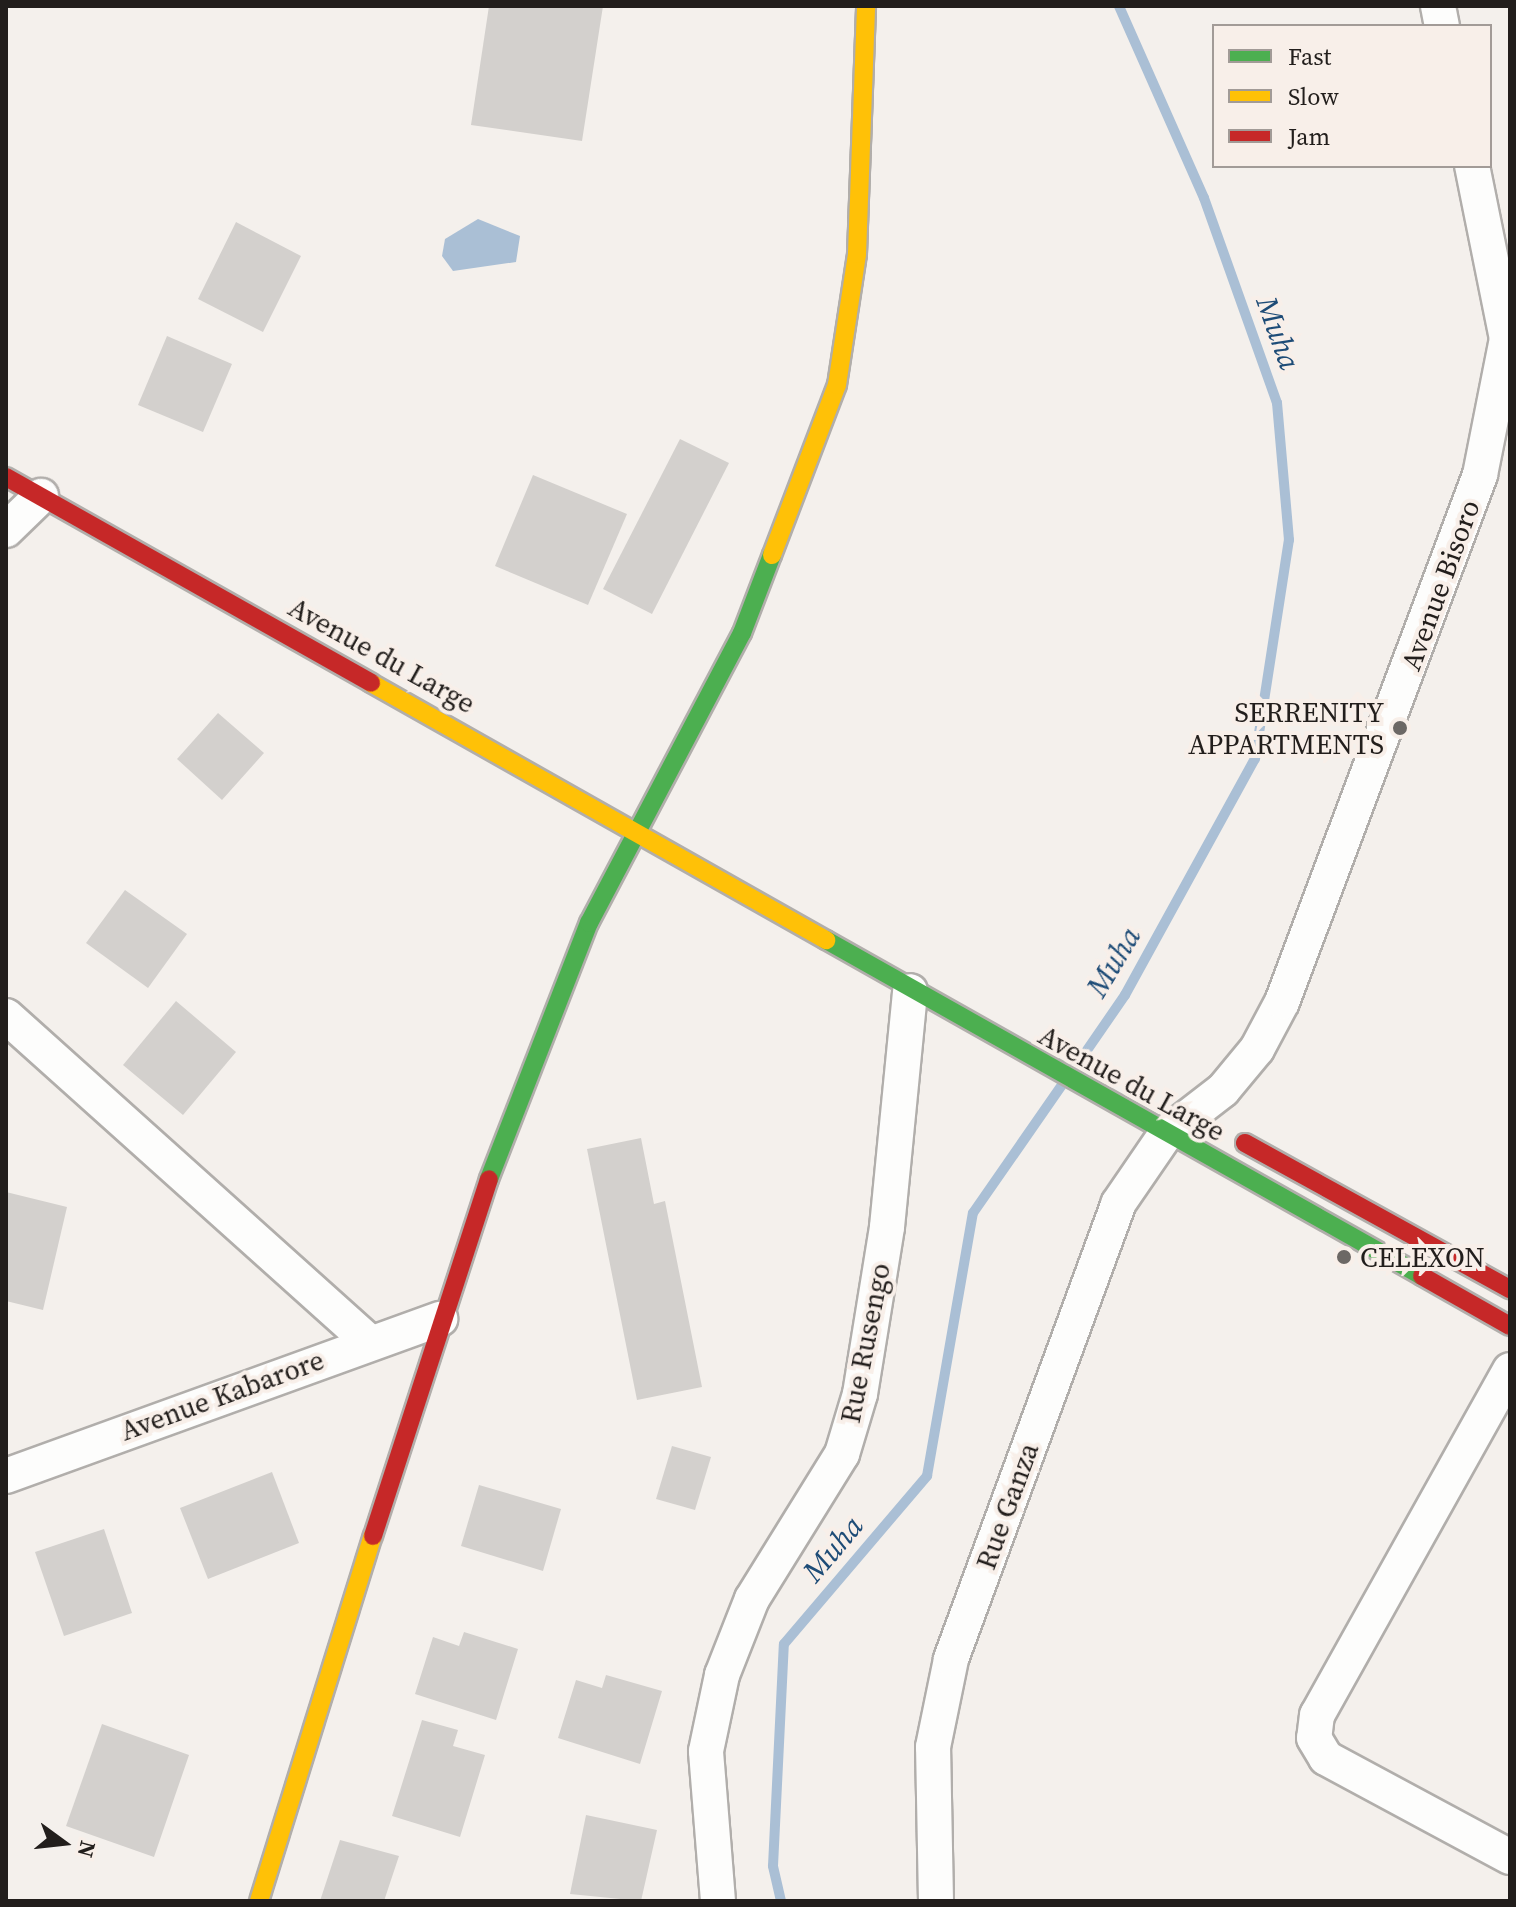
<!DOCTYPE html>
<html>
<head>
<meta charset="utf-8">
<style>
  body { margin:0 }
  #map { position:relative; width:1516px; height:1907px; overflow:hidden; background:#f4f0ec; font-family:"Source Serif 4",serif }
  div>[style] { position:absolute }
  .water>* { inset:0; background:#aabfd5 }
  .stream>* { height:10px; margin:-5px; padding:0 5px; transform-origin:5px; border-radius:5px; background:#aabfd5 }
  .building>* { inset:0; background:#d3d0cd }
  .roads { filter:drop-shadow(2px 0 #b1aeab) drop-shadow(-2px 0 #b1aeab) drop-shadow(0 2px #b1aeab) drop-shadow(0 -2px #b1aeab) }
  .street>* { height:34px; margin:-17px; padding:0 17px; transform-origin:17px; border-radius:17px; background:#fdfdfc }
  .fast>* { height:18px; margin:-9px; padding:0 9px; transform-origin:9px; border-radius:9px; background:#4caf50 }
  .slow>* { height:18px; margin:-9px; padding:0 9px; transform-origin:9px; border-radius:9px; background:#ffc107 }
  .jam>* { height:18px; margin:-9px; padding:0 9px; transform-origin:9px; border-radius:9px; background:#c62828 }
  .dots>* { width:22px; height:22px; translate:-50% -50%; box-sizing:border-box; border:4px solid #f8efe9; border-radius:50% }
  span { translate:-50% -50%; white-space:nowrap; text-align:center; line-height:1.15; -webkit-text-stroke:8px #f8efe9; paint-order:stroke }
  .street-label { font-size:28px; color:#221e1c }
  .poi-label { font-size:28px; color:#221e1c }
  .right { translate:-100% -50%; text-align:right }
  .left { translate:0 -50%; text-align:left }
  .water-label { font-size:30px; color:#1e4c77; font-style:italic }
  .frame { position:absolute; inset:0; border:8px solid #221e1c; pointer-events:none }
  .legend { position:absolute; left:1212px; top:24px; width:280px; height:144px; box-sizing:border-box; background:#f8efe9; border:2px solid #a29b97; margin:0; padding:10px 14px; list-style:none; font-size:24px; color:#221e1c }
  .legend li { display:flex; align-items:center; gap:16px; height:40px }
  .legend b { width:40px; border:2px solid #a29b97 }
  .north { position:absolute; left:24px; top:1803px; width:80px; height:80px; -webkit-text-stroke:6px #f8efe9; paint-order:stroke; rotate:105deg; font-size:22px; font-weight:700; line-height:32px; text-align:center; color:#221e1c }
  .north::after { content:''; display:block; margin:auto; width:28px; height:36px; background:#221e1c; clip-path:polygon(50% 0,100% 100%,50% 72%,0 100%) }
</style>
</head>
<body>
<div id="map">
  <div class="water">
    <i style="clip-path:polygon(478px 219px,520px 236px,516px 262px,453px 271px,442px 256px,445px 239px)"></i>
  </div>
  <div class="stream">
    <i style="left:1074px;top:1069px;width:90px;rotate:-55.4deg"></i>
    <i style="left:1125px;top:995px;width:269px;rotate:-61.2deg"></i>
    <i style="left:1255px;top:759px;width:222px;rotate:-81.2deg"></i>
    <i style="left:1289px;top:540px;width:138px;rotate:-95deg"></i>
    <i style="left:1277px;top:403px;width:218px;rotate:-109.6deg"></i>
    <i style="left:1204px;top:198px;width:210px;rotate:-113.9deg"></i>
    <i style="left:781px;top:1901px;width:36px;rotate:-103deg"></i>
    <i style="left:773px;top:1866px;width:222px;rotate:-87.2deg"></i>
    <i style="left:784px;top:1644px;width:221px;rotate:-49.6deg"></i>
    <i style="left:927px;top:1476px;width:267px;rotate:-80.1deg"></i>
    <i style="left:973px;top:1213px;width:156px;rotate:-55.2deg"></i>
  </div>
  <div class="building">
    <i style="clip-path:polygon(489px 6px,603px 6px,582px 141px,471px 125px)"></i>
    <i style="clip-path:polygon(236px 222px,301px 256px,263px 332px,198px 299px)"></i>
    <i style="clip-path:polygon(167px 336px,232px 364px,203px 432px,138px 405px)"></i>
    <i style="clip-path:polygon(680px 439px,729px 463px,652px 614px,603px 589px)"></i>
    <i style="clip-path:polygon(533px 475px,627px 514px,588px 605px,495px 566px)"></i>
    <i style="clip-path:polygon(218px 713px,264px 753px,222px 800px,177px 759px)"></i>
    <i style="clip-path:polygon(125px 890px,187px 934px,148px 988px,86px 943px)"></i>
    <i style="clip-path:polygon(176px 1001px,236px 1052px,183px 1115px,123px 1065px)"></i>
    <i style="clip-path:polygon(641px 1138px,654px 1204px,665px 1201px,702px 1387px,637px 1400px,587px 1149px)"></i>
    <i style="clip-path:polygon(6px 1192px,67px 1207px,43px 1310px,6px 1301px)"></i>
    <i style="clip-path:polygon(672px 1446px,711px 1457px,695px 1510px,656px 1499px)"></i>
    <i style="clip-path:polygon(272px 1472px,299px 1543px,208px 1579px,180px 1508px)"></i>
    <i style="clip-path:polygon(479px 1485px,561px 1509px,543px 1571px,461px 1546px)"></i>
    <i style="clip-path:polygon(104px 1529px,132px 1613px,64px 1636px,35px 1552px)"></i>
    <i style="clip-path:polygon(464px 1632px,518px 1649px,496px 1720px,415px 1694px,433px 1637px,459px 1646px)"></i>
    <i style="clip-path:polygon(606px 1675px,662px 1691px,640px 1764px,558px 1738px,576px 1680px,602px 1688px)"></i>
    <i style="clip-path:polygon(422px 1720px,458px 1730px,453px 1746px,485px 1755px,460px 1837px,392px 1816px)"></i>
    <i style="clip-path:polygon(102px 1724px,189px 1755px,154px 1857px,66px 1826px)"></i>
    <i style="clip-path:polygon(586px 1815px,657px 1830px,641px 1901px,570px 1894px)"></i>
    <i style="clip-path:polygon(340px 1840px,399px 1856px,384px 1901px,320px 1901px)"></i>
  </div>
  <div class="roads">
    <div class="street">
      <i style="left:1438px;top:6px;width:20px;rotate:79deg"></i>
      <i style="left:6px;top:530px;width:49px;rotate:-44.2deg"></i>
      <i style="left:6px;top:1016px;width:486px;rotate:41.9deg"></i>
      <i style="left:1510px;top:1370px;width:395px;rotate:119.2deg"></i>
      <i style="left:1317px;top:1715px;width:23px;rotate:97deg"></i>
      <i style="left:1314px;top:1738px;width:23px;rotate:59deg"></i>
      <i style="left:1326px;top:1758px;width:209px;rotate:28.3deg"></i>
      <i style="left:6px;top:1476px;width:462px;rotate:-19.9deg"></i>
      <i style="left:718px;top:1901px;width:150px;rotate:-94.6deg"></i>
      <i style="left:706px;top:1751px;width:78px;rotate:-78.1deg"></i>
      <i style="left:722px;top:1675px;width:82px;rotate:-68.5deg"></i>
      <i style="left:752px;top:1599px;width:171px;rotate:-58.2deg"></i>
      <i style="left:842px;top:1454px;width:63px;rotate:-73.3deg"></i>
      <i style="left:860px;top:1394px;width:169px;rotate:-80.8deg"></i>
      <i style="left:887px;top:1227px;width:237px;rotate:-84.4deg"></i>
      <i style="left:936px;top:1901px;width:154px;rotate:-91.1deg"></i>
      <i style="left:933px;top:1747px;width:90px;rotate:-78.4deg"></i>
      <i style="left:951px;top:1659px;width:485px;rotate:-69.8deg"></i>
      <i style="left:1118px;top:1204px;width:85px;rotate:-55.6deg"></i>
      <i style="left:1166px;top:1134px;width:72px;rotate:-37.7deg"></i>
      <i style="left:1223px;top:1090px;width:53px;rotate:-50.3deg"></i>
      <i style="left:1257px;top:1049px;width:53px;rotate:-62deg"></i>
      <i style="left:1282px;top:1002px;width:563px;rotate:-69.41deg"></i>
      <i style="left:1480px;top:475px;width:139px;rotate:-78.8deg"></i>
      <i style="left:1507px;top:339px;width:177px;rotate:-101.4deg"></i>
    </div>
    <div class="fast">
      <i style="left:826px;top:940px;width:684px;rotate:29.41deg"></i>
      <i style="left:489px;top:1179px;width:275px;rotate:-68.7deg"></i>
      <i style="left:589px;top:923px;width:328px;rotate:-62.2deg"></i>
      <i style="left:742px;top:633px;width:84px;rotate:-69deg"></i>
    </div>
    <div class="slow">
      <i style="left:772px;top:555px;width:182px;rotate:-69.1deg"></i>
      <i style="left:837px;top:385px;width:133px;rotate:-81.3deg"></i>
      <i style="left:857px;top:254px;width:248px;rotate:-87.9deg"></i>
      <i style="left:371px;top:683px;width:523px;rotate:29.46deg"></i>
      <i style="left:259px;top:1901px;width:382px;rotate:-72.7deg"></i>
    </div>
    <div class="jam">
      <i style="left:6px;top:477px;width:419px;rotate:29.4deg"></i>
      <i style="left:1245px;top:1143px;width:303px;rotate:28.9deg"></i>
      <i style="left:1422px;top:1276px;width:101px;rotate:29.6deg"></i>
      <i style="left:373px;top:1536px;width:375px;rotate:-72deg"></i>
    </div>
  </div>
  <div class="dots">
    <i style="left:1400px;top:728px;background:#6c6865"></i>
    <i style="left:1344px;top:1257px;background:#6c6865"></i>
  </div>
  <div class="street-label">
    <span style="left:1440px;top:585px;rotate:-70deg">Avenue Bisoro</span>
    <span style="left:382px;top:655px;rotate:29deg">Avenue du Large</span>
    <span style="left:1132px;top:1083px;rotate:29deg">Avenue du Large</span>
    <span style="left:865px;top:1343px;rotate:-79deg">Rue Rusengo</span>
    <span style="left:222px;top:1395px;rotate:-20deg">Avenue Kabarore</span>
    <span style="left:1007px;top:1506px;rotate:-70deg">Rue Ganza</span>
  </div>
  <div class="poi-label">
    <span class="right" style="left:1384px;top:728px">SERRENITY<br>APPARTMENTS</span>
    <span class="left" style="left:1360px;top:1257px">CELEXON</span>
  </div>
  <div class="water-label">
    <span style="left:1278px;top:333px;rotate:70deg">Muha</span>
    <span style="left:1114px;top:962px;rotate:-59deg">Muha</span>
    <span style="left:833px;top:1549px;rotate:-50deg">Muha</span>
  </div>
  <div class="frame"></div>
  <ul class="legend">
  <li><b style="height:10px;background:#4caf50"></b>Fast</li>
  <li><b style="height:10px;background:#ffc107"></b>Slow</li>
  <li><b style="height:10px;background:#c62828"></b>Jam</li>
  </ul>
  <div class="north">N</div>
</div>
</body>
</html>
